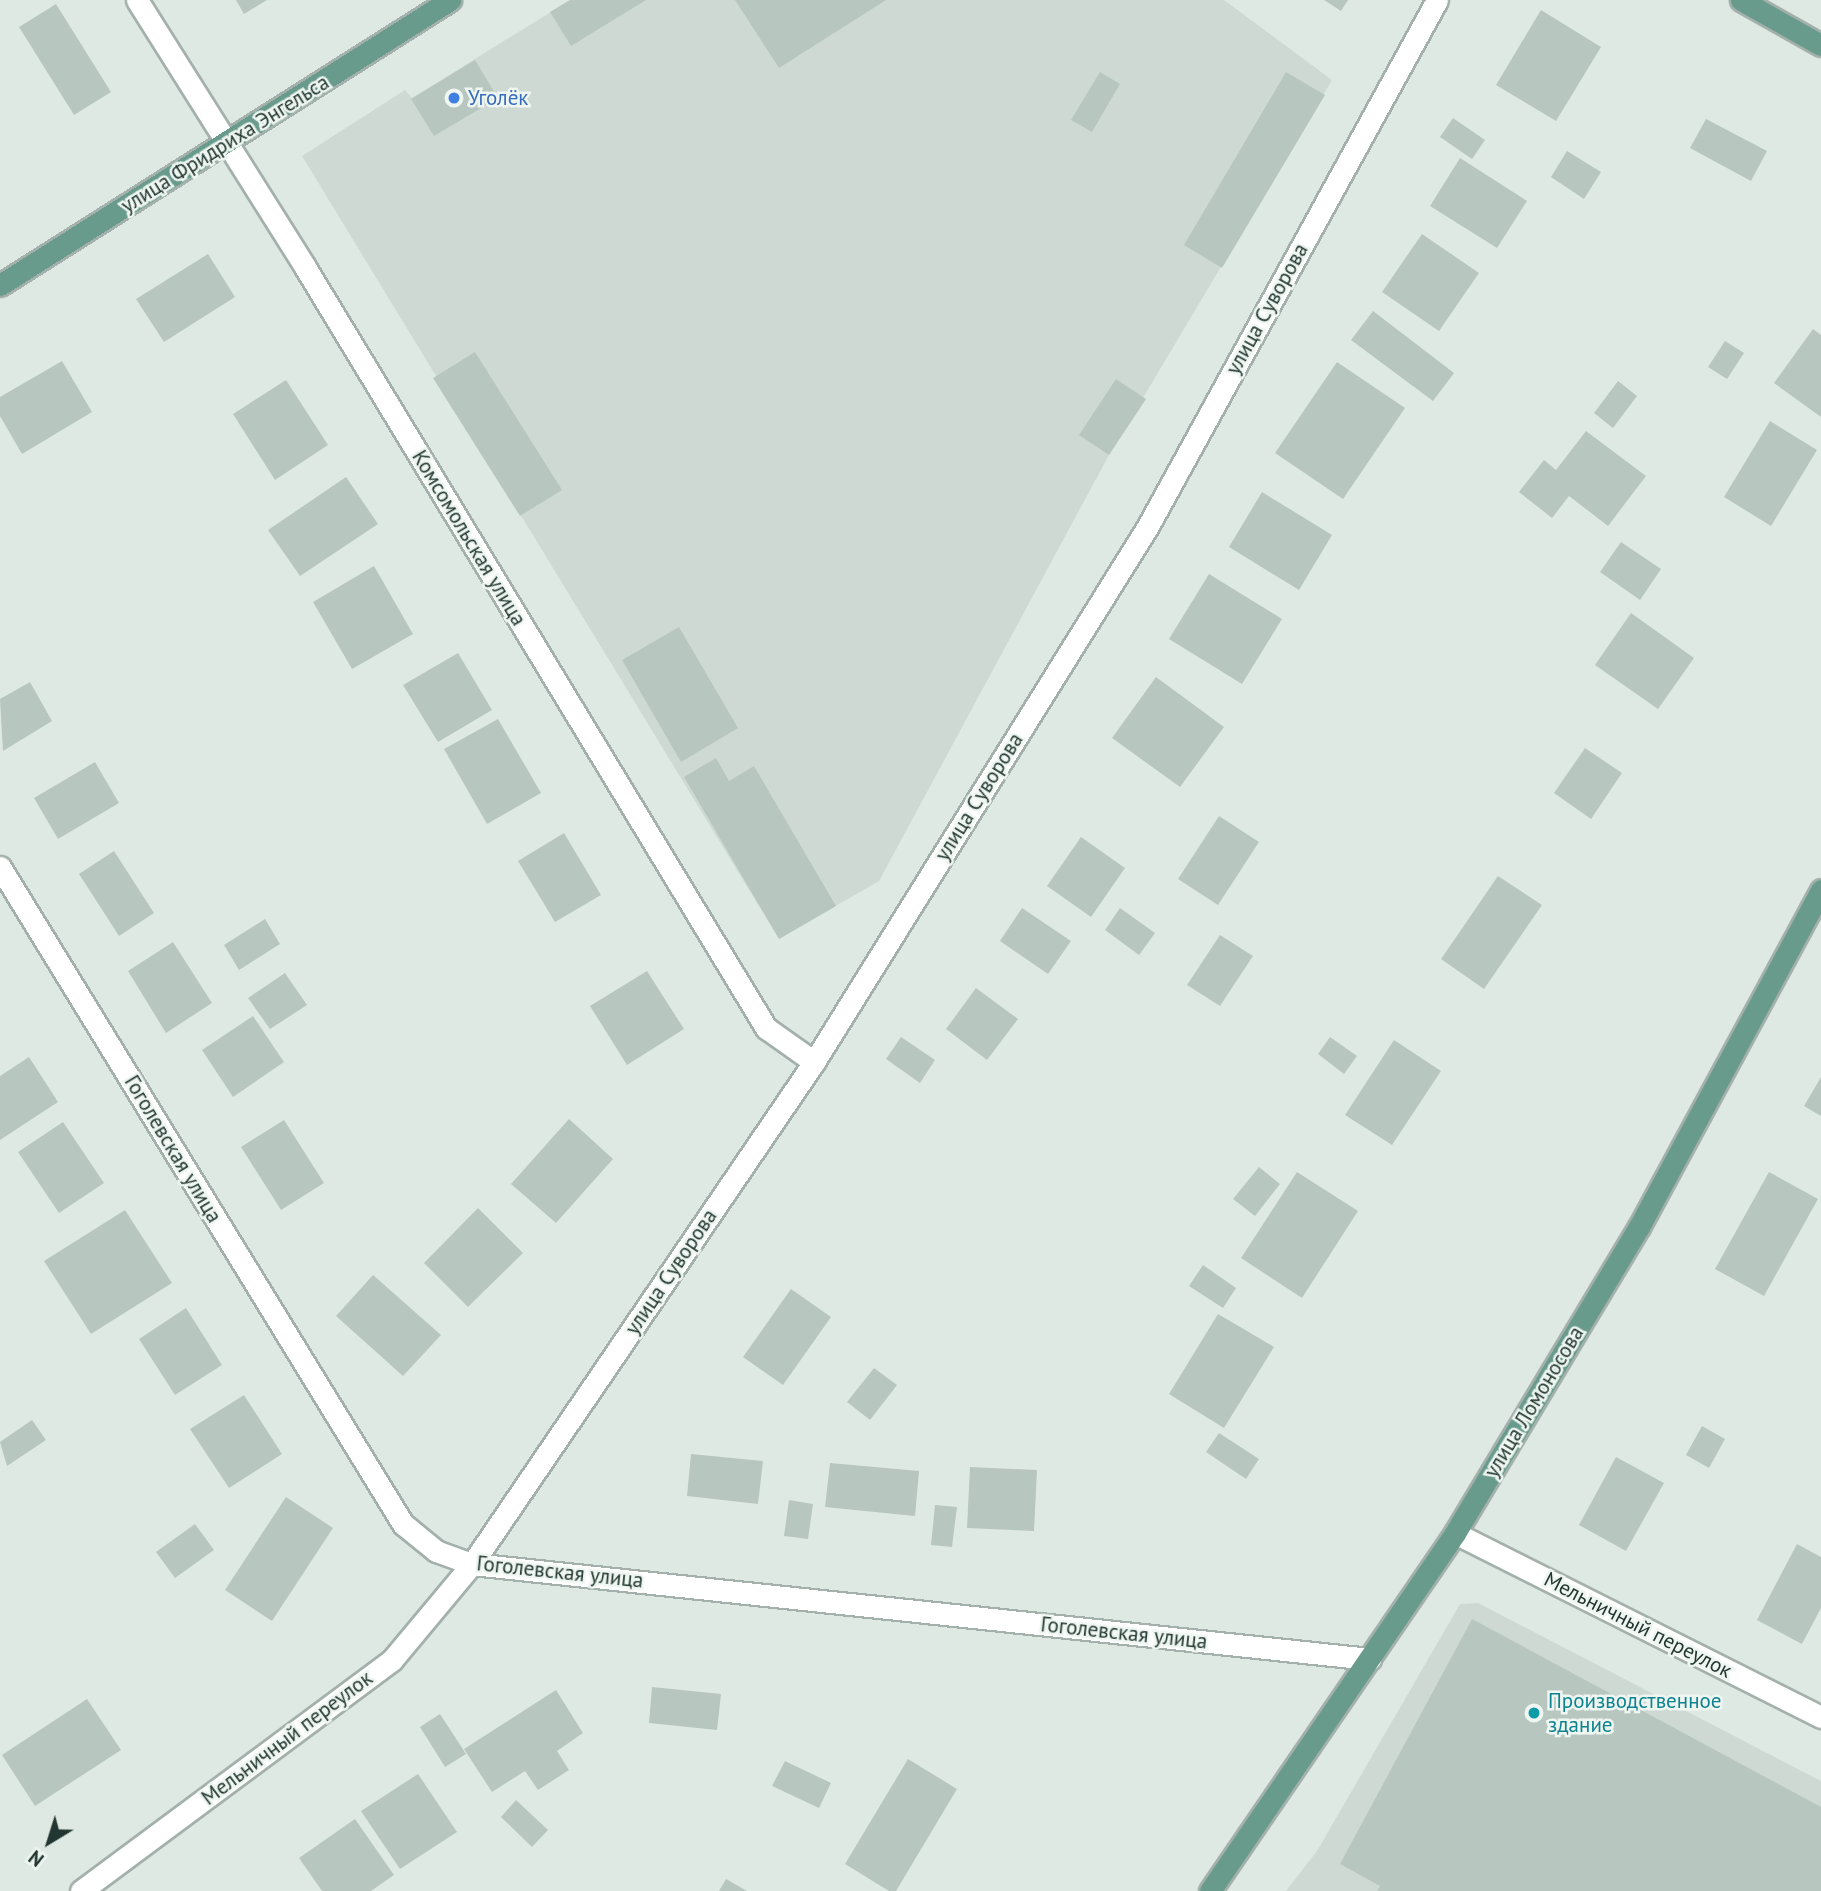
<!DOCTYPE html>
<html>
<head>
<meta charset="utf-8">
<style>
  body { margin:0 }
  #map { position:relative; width:1821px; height:1891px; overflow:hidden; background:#dfe9e4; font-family:"PT Sans",sans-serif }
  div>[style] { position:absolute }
  .built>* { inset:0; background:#ced9d3 }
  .building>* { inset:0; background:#b8c6c0 }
  .roads { filter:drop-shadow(2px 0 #a3b0ab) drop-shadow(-2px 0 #a3b0ab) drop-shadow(0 2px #a3b0ab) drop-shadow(0 -2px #a3b0ab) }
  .minor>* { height:21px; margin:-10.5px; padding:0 10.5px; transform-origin:10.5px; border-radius:10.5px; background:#fff }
  .major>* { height:21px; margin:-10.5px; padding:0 10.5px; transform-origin:10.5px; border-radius:10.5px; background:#689b8c }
  .dots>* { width:19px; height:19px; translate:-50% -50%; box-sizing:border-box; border:4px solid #eff6f2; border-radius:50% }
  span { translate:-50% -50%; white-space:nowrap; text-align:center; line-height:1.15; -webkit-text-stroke:5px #eff6f2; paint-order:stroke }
  .shop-label { font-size:21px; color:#366cbe }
  .left { translate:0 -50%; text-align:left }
  .street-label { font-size:21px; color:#223731 }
  .culture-label { font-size:21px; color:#0d838f }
  .north { position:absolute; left:14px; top:1807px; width:70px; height:70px; -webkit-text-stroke:5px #eff6f2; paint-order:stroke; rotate:218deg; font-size:19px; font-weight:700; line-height:28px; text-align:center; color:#223731 }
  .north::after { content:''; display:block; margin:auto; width:24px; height:32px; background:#223731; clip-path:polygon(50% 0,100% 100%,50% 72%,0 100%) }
</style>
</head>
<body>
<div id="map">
  <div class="built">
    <i style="clip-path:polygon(570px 0,1224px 0,1332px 80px,1109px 455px,879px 881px,779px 939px,302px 156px,405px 90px,412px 98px)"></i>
    <i style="clip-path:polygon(1478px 1603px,1821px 1781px,1821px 1891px,1286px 1891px,1317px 1851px,1460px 1604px)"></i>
  </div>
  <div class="building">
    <i style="clip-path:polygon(236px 0,267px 0,244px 14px)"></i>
    <i style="clip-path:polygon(570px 0,646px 0,571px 46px,550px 12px)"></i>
    <i style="clip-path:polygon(735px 0,886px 0,779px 68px)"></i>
    <i style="clip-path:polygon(1324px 0,1348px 0,1341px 11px)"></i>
    <i style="clip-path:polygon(56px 4px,111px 92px,74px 115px,19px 27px)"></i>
    <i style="clip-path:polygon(1541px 10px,1601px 47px,1556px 121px,1496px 85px)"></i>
    <i style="clip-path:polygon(475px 60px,498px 98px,434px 136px,411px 99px)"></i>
    <i style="clip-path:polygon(1100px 72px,1120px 84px,1092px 132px,1071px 120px)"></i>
    <i style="clip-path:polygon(1286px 72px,1325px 95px,1222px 268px,1184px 245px)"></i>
    <i style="clip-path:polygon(1453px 118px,1485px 140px,1472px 159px,1440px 137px)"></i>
    <i style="clip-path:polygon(1706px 119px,1767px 151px,1751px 181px,1690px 148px)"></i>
    <i style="clip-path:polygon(1567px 151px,1601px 172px,1584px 199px,1551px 177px)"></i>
    <i style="clip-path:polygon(1460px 158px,1527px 201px,1497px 248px,1430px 206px)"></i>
    <i style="clip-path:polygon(1422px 234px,1479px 273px,1439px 331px,1382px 292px)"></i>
    <i style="clip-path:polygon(208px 254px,235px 297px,164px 342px,136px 299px)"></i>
    <i style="clip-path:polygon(1373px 311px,1454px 373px,1433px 401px,1351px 340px)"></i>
    <i style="clip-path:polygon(1813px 329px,1821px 335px,1821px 417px,1774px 383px)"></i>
    <i style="clip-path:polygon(1725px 341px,1744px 353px,1727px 379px,1708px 367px)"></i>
    <i style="clip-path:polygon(475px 352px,562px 490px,520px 516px,433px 378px)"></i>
    <i style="clip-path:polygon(62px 361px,92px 412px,22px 454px,0 416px,0 397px)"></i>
    <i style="clip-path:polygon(1337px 362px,1405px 408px,1343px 499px,1275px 453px)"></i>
    <i style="clip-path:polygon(1116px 379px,1146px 399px,1109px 455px,1079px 435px)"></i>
    <i style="clip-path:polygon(286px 380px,328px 445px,275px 480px,233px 414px)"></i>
    <i style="clip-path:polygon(1618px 381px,1637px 396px,1613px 428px,1594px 413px)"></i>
    <i style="clip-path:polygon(1770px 421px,1817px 450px,1771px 526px,1724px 497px)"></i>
    <i style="clip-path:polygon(1586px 431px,1646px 476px,1608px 526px,1569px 496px,1552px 518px,1519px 492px,1544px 460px,1556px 470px)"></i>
    <i style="clip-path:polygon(346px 477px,378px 524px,300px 576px,268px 530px)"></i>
    <i style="clip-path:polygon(1262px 492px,1332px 535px,1299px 590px,1229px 547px)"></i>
    <i style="clip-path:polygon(1621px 542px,1661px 569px,1640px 600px,1600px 572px)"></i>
    <i style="clip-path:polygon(374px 566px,413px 634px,352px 669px,313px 602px)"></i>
    <i style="clip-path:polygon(1209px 574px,1282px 619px,1242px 684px,1169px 639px)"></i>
    <i style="clip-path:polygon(1631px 613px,1694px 658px,1658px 709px,1595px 665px)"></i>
    <i style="clip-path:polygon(679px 627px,738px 728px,681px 762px,622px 660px)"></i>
    <i style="clip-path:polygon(458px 653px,492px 710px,438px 742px,403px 685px)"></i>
    <i style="clip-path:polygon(1156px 677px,1224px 727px,1180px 787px,1112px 738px)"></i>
    <i style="clip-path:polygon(30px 682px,52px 721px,3px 751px,0 699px)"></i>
    <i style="clip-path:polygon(498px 719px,541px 793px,487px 824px,444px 749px)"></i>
    <i style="clip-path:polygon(1585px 748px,1622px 773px,1591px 819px,1554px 793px)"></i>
    <i style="clip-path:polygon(716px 758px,729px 781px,754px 766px,836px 906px,779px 939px,684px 777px)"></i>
    <i style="clip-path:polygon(95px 762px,119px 803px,58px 839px,34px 798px)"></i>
    <i style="clip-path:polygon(1219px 816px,1259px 842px,1218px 905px,1178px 879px)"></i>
    <i style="clip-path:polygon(564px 833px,601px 895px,555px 922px,518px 861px)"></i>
    <i style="clip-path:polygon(1081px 837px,1125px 868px,1091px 917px,1047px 886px)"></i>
    <i style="clip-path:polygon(114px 851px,154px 913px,119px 936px,79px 874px)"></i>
    <i style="clip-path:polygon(1498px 876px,1542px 905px,1484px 989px,1441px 959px)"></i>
    <i style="clip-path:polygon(1022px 908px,1071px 941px,1048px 974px,1000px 941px)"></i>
    <i style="clip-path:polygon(1120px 908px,1155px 933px,1139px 955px,1105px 930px)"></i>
    <i style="clip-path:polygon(265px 919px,280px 944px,239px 970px,224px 945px)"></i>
    <i style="clip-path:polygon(1220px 935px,1253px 956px,1220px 1006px,1187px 985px)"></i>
    <i style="clip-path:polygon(173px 942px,212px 1003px,166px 1033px,128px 971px)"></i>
    <i style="clip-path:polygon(647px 971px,684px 1029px,627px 1065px,590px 1006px)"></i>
    <i style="clip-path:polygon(285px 973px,307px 1005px,270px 1029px,248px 998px)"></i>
    <i style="clip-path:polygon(976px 988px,1018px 1019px,987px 1060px,946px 1029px)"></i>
    <i style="clip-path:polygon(253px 1016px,284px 1062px,233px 1097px,202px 1050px)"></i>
    <i style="clip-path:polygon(901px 1037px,935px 1060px,920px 1083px,886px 1059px)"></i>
    <i style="clip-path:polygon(1330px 1037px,1357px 1056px,1344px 1074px,1318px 1054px)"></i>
    <i style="clip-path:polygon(1394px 1040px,1441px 1071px,1392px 1145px,1345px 1115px)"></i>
    <i style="clip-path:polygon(29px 1057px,58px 1102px,0 1140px,0 1076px)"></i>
    <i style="clip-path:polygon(1821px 1077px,1821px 1116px,1804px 1106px)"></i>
    <i style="clip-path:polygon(569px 1119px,613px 1159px,556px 1223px,511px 1184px)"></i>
    <i style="clip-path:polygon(284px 1120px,324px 1183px,281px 1210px,241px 1147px)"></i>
    <i style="clip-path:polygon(63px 1122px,104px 1183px,59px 1213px,18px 1152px)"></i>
    <i style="clip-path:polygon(1259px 1167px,1280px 1184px,1255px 1216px,1233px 1199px)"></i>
    <i style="clip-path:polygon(1297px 1172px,1358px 1211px,1302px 1298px,1241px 1258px)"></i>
    <i style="clip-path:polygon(1769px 1172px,1818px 1199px,1764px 1296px,1715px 1269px)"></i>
    <i style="clip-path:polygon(478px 1208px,523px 1253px,468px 1307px,424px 1263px)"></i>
    <i style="clip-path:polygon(125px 1210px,172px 1283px,91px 1334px,44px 1261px)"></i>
    <i style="clip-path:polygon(1203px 1265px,1236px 1288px,1223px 1308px,1189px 1286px)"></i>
    <i style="clip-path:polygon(373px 1275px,441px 1335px,403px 1376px,336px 1316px)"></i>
    <i style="clip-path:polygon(791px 1289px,831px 1317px,783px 1385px,743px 1357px)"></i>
    <i style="clip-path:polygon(186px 1308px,222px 1365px,175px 1395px,139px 1339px)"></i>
    <i style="clip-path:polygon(1218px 1314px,1274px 1347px,1224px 1428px,1169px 1394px)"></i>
    <i style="clip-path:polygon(874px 1368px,897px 1385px,870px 1420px,847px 1402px)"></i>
    <i style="clip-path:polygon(244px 1395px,282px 1454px,229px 1488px,190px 1429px)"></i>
    <i style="clip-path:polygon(32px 1420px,46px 1440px,7px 1466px,0 1442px)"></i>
    <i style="clip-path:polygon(1702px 1426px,1725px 1439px,1709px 1468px,1686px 1455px)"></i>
    <i style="clip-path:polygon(1219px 1433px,1259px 1459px,1246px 1479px,1206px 1452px)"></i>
    <i style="clip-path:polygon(691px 1454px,763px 1461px,758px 1504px,687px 1496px)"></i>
    <i style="clip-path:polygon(1616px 1457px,1664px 1483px,1626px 1551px,1579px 1525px)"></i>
    <i style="clip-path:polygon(830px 1463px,919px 1471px,915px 1516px,825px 1507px)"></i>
    <i style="clip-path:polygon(970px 1467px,1037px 1470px,1034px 1531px,967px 1528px)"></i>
    <i style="clip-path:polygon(286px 1497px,333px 1528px,272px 1621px,225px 1590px)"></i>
    <i style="clip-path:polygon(789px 1500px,813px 1504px,808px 1539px,784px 1536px)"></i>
    <i style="clip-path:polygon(935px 1505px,957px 1507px,952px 1547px,931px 1545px)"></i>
    <i style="clip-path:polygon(195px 1524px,214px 1550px,175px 1578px,156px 1552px)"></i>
    <i style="clip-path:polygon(1797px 1544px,1821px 1557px,1821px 1608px,1802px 1644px,1757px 1620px)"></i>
    <i style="clip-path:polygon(1472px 1619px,1821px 1807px,1821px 1891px,1377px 1891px,1380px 1886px,1340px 1864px)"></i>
    <i style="clip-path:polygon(652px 1687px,721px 1694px,717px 1730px,649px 1723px)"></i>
    <i style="clip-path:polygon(556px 1690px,583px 1733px,557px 1751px,569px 1770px,538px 1790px,525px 1771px,492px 1792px,464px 1749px)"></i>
    <i style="clip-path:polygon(87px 1699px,121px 1750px,35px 1806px,2px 1755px)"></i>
    <i style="clip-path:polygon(440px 1714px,466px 1754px,445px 1767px,420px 1727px)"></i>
    <i style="clip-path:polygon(908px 1759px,957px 1789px,896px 1891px,889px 1891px,845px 1864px)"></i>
    <i style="clip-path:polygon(785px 1761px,831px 1783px,819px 1808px,772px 1786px)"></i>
    <i style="clip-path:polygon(418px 1774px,457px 1832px,400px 1869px,361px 1811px)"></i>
    <i style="clip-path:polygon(516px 1800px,548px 1830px,532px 1847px,501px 1817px)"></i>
    <i style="clip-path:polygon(355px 1819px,394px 1875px,371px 1891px,322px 1891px,299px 1858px)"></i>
    <i style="clip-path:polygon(726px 1879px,747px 1891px,719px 1891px)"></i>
  </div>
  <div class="roads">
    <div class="minor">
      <i style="left:137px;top:0;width:315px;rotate:57.8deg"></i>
      <i style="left:305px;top:267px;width:890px;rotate:58.79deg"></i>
      <i style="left:766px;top:1028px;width:59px;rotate:35.3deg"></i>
      <i style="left:0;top:867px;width:771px;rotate:58.48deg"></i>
      <i style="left:403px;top:1524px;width:43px;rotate:39.3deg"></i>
      <i style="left:436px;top:1551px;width:38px;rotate:20deg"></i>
      <i style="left:472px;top:1564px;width:903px;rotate:6.04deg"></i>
      <i style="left:1455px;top:1533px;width:410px;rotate:26.7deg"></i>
      <i style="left:81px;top:1891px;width:387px;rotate:-36.6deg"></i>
      <i style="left:392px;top:1660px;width:125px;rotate:-50.2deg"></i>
      <i style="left:472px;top:1564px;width:607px;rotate:-55.73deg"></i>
      <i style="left:814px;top:1062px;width:632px;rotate:-58.07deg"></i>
      <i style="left:1148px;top:526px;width:600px;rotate:-61.21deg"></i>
    </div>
    <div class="major">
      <i style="left:1741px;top:0;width:92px;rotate:29.4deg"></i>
      <i style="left:0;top:285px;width:533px;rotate:-32.35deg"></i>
      <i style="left:1210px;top:1891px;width:434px;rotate:-55.6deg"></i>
      <i style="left:1455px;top:1533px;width:357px;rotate:-59deg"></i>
      <i style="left:1639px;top:1227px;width:383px;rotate:-61.6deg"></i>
    </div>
  </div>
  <div class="dots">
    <i style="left:454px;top:98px;background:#3f7fe0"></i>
    <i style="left:1534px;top:1713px;background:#0f9aa8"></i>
  </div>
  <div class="shop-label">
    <span class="left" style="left:468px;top:98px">Уголёк</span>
  </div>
  <div class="street-label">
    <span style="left:225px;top:144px;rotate:-32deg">улица Фридриха Энгельса</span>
    <span style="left:1267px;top:309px;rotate:-61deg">улица Суворова</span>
    <span style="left:469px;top:538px;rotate:59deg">Комсомольская улица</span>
    <span style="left:979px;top:797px;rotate:-58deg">улица Суворова</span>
    <span style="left:173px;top:1149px;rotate:59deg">Гоголевская улица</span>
    <span style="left:671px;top:1272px;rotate:-56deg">улица Суворова</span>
    <span style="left:1534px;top:1402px;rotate:-59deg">улица Ломоносова</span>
    <span style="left:560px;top:1572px;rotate:6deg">Гоголевская улица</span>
    <span style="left:1638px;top:1625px;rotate:27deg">Мельничный переулок</span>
    <span style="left:1124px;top:1633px;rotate:6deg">Гоголевская улица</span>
    <span style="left:287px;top:1738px;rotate:-37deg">Мельничный переулок</span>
  </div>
  <div class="culture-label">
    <span class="left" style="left:1548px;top:1713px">Производственное<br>здание</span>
  </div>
  <div class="north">N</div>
</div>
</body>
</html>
